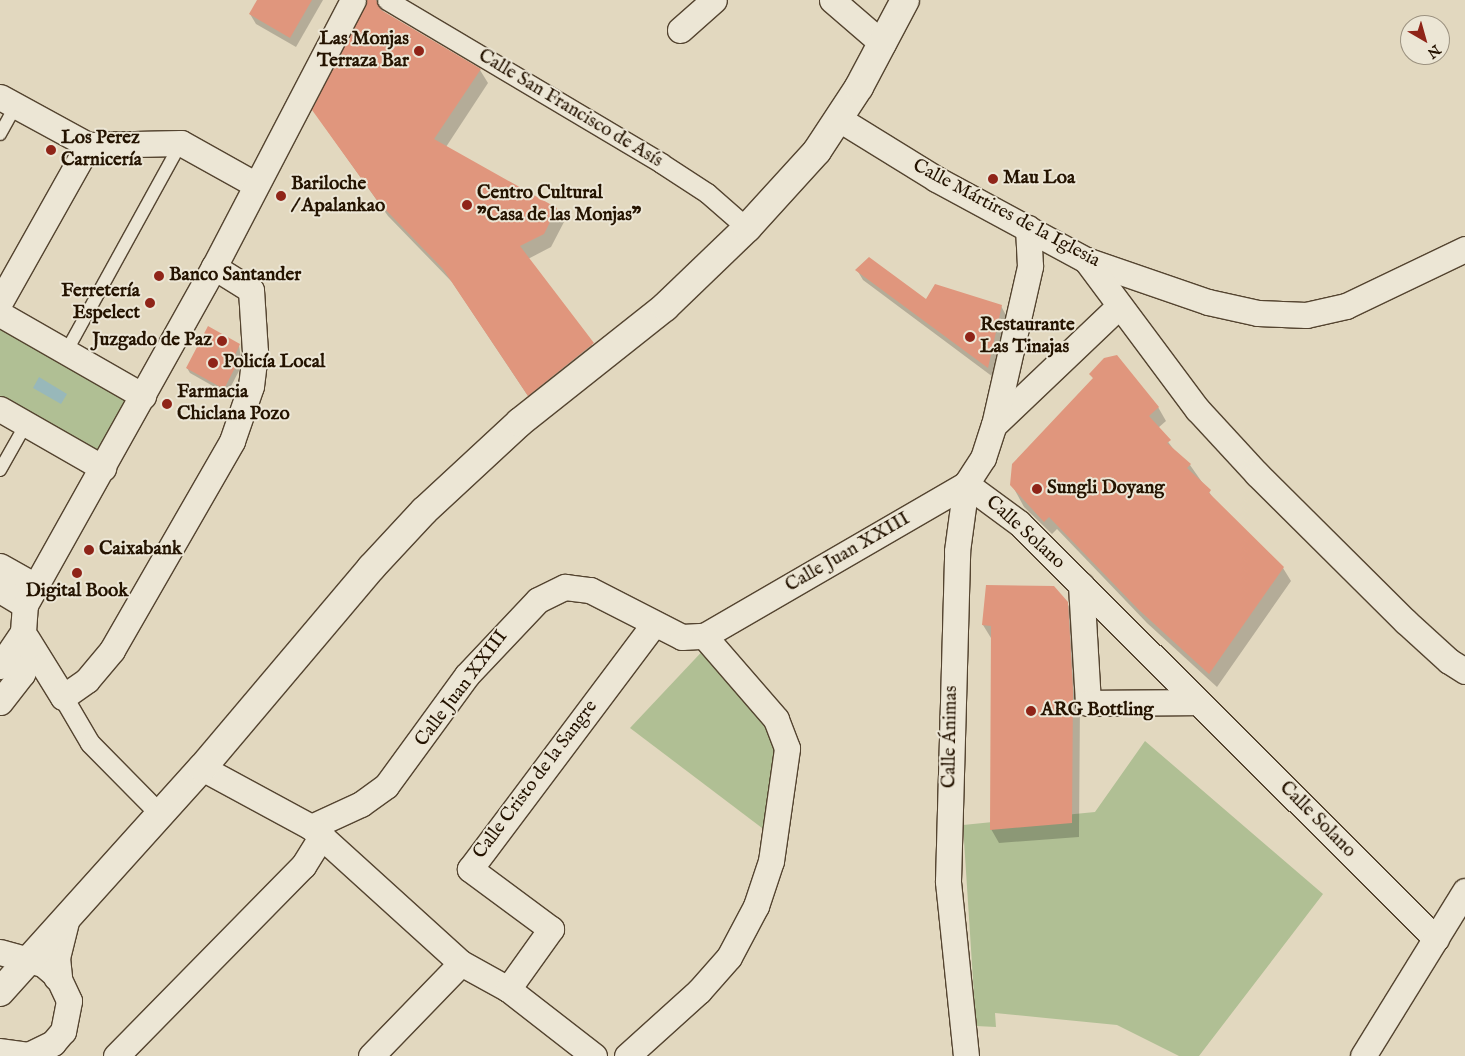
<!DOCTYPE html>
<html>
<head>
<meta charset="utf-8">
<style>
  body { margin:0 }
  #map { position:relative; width:1465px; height:1056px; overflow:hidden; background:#e2d8bf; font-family:"IM FELL English",serif }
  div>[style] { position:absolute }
  .green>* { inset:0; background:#b0bf94 }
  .water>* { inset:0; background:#98b8ba }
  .shadow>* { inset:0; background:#0003 }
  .building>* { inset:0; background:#e0967d }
  .roads { filter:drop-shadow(1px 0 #544430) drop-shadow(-1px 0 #544430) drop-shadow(0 1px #544430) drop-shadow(0 -1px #544430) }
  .service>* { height:12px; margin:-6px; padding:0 6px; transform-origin:6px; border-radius:6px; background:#ece6d5 }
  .pedestrian>* { height:19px; margin:-9.5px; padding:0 9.5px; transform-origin:9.5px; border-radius:9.5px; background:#ece6d5 }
  .minor>* { height:25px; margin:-12.5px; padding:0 12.5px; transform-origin:12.5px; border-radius:12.5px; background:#ece6d5 }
  .secondary>* { height:28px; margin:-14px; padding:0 14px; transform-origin:14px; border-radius:14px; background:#ece6d5 }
  .dots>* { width:14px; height:14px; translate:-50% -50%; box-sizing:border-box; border:2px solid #ece6d5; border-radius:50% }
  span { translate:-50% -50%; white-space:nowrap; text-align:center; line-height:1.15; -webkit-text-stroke:4px #ece6d5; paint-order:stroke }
  .poi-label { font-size:19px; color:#241300; font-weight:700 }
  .right { translate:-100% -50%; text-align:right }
  .left { translate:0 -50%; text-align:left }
  .street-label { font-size:19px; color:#241300 }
  .north { position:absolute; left:1400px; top:15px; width:50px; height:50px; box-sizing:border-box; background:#ece6d5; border:1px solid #9c9280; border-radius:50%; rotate:142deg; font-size:14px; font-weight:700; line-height:20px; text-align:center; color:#241300 }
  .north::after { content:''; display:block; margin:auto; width:18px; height:22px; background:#8f2418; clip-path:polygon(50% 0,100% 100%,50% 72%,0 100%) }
</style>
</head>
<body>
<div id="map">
  <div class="green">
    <i style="clip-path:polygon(0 314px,143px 396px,103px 468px,0 409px)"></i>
    <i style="clip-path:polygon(710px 643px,776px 719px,774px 837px,630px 728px)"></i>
    <i style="clip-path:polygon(1145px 741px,1323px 894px,1199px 1056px,1179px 1056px,1117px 1025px,995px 1013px,996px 1027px,976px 1026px,963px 825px,1095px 812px)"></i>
  </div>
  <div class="water">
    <i style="clip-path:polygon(39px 377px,67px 394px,61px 404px,33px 388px)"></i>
  </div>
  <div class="shadow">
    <i style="clip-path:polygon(258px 0,323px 0,296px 47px,256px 24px,250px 14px)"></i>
    <i style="clip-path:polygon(368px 0,379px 0,384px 13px,480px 70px,488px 83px,446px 147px,556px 209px,564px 222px,551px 247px,528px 259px,601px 357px,536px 408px,452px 282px,388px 216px,322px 123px)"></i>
    <i style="clip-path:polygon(857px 270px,926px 301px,1001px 306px,1007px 317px,993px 377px,863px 280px)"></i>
    <i style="clip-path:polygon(239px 345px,242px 365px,227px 394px,190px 373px,187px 368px)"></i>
    <i style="clip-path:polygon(1091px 374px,1158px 407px,1166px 421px,1158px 428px,1177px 454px,1190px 465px,1216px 502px,1283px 568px,1291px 581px,1217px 687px,1147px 623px,1057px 529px,1052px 534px,1024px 507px,1012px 485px,1094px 380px)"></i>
    <i style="clip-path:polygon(1067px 603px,1075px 617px,1080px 705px,1079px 837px,999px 843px,991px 829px,991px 638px,983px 625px)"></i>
  </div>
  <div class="building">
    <i style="clip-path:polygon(257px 0,312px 0,290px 38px,249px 14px)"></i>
    <i style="clip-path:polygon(367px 0,376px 0,381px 10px,481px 69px,434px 139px,557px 208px,544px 234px,520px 246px,594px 343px,528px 396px,443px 269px,379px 203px,312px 110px)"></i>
    <i style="clip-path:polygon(869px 257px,926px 299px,935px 284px,1002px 305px,988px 368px,855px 270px)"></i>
    <i style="clip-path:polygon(208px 326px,240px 344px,235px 355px,240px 358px,224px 389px,186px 368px)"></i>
    <i style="clip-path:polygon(1117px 355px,1159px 407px,1149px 416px,1171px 440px,1167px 443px,1191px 464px,1187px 468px,1211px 490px,1209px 493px,1284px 567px,1209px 674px,1138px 609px,1049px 517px,1044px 522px,1010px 485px,1012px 464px,1093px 378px,1089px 374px,1104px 358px)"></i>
    <i style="clip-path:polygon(986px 585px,1054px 586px,1068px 602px,1073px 691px,1072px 823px,990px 830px,991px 626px,982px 625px)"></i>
  </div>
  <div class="roads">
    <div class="service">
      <i style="left:0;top:134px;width:33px;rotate:-61deg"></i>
      <i style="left:66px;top:352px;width:239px;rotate:-61.2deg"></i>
      <i style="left:0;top:470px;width:53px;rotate:-60.5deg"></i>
    </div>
    <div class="pedestrian">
      <i style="left:387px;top:0;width:319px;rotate:30.7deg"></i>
      <i style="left:661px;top:163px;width:55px;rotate:33.1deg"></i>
      <i style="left:707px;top:193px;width:53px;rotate:41.2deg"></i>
      <i style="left:63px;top:697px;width:53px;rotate:59.6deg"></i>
      <i style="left:90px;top:743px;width:101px;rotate:45.4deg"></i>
    </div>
    <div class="minor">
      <i style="left:832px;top:0;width:67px;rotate:40.8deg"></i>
      <i style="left:680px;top:30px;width:45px;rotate:-41.4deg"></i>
      <i style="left:0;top:97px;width:100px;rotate:28.6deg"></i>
      <i style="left:88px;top:145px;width:93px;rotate:-1.2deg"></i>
      <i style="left:181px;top:143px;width:86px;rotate:29.2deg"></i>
      <i style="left:839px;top:119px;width:114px;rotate:31.7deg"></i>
      <i style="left:936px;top:179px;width:170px;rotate:28.4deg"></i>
      <i style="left:1086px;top:260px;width:129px;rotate:19deg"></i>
      <i style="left:1208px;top:302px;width:51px;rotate:12.4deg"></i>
      <i style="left:1258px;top:313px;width:48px;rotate:2.4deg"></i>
      <i style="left:1306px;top:315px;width:41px;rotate:-12.7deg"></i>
      <i style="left:1346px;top:306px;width:132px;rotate:-25.6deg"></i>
      <i style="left:1086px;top:260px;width:187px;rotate:53.3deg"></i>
      <i style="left:1198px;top:410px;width:87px;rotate:47.3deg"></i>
      <i style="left:1257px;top:474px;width:209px;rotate:44.8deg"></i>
      <i style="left:1405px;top:621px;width:59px;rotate:42.3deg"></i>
      <i style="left:1449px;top:661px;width:19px;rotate:32deg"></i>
      <i style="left:0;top:302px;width:180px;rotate:-60.7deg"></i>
      <i style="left:0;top:314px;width:165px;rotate:29.8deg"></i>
      <i style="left:0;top:409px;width:119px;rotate:29.8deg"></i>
      <i style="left:994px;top:425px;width:173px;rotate:-43.6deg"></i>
      <i style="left:0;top:566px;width:43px;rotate:29.6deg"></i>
      <i style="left:1081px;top:585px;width:118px;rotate:86.6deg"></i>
      <i style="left:1088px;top:703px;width:110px;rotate:-0.5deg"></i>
      <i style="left:0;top:590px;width:29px;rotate:31deg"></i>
      <i style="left:27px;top:639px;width:68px;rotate:58.2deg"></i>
      <i style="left:63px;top:697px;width:29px;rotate:-35deg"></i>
      <i style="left:87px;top:680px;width:39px;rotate:-50deg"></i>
      <i style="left:112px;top:650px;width:241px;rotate:-60.1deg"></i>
      <i style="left:232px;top:441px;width:58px;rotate:-70.9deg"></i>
      <i style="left:251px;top:386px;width:34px;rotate:-83deg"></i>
      <i style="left:255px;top:352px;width:62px;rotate:-93.7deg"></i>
      <i style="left:251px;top:290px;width:44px;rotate:-148.1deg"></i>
      <i style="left:0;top:666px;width:41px;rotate:-55.9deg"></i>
      <i style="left:0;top:702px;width:36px;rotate:-52deg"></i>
      <i style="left:22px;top:674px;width:12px;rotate:-66deg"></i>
      <i style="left:27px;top:663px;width:17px;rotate:-87deg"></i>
      <i style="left:28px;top:646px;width:15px;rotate:-110deg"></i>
      <i style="left:23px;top:632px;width:27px;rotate:-86deg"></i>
      <i style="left:25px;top:605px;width:387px;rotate:-60.8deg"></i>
      <i style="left:214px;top:267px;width:301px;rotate:-62.5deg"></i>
      <i style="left:202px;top:768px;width:124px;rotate:28.4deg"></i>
      <i style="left:311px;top:827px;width:202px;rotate:42.2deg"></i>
      <i style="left:461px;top:963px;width:54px;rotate:29deg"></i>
      <i style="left:508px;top:989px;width:109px;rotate:37.9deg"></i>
      <i style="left:311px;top:827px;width:55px;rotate:-24.7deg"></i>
      <i style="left:361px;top:804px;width:31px;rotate:-36deg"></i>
      <i style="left:386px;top:786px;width:137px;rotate:-53.9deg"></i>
      <i style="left:467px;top:675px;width:103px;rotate:-46.6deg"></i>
      <i style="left:538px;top:600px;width:30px;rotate:-26deg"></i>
      <i style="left:565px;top:587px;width:25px;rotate:7deg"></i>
      <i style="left:590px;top:590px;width:103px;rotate:27.1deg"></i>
      <i style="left:682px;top:637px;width:22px;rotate:-3deg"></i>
      <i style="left:704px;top:636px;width:303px;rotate:-30.1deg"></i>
      <i style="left:966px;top:484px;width:66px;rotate:36.3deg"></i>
      <i style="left:1019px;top:523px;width:589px;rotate:44.93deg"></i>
      <i style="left:0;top:952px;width:45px;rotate:15.6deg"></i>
      <i style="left:43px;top:964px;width:20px;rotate:41deg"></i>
      <i style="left:58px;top:977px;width:26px;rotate:65deg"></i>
      <i style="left:69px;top:1001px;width:31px;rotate:101deg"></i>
      <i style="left:63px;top:1031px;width:16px;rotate:130deg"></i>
      <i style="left:53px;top:1043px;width:28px;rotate:154deg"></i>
      <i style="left:28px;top:1055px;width:28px;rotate:-172deg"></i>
      <i style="left:508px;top:989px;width:74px;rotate:-54.4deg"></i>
      <i style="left:551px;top:929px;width:101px;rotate:-143.5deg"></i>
      <i style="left:470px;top:869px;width:306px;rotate:-53.1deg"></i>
      <i style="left:116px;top:1056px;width:267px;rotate:-45.5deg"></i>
      <i style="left:303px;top:866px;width:36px;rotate:-58deg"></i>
      <i style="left:371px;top:1056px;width:129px;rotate:-45.9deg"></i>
      <i style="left:627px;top:1056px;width:97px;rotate:-42.1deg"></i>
      <i style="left:699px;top:991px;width:45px;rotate:-48.6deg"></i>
      <i style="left:729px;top:957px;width:58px;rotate:-62.1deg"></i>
      <i style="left:756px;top:906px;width:47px;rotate:-71.6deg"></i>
      <i style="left:771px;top:861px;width:114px;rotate:-81.9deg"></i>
      <i style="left:787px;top:748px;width:31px;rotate:-111deg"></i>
      <i style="left:776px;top:719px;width:110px;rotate:-130.9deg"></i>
      <i style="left:966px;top:1056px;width:176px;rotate:-95.9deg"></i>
      <i style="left:948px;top:881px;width:330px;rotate:-88.4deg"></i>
      <i style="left:957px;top:551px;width:68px;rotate:-82.3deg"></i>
      <i style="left:966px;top:484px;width:31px;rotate:-57deg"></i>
      <i style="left:983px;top:458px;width:35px;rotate:-72deg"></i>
      <i style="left:994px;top:425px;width:163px;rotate:-77.2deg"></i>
      <i style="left:1030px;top:266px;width:38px;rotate:-93deg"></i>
      <i style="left:1363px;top:1056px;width:194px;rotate:-58.3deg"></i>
    </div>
    <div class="secondary">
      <i style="left:58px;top:977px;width:19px;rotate:-96deg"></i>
      <i style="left:56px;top:958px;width:37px;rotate:-76deg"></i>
      <i style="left:0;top:992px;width:302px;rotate:-48deg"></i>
      <i style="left:202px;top:768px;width:262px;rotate:-49.8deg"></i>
      <i style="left:371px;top:568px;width:78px;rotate:-47.1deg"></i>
      <i style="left:424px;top:511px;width:131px;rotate:-42.8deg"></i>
      <i style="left:520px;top:422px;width:185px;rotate:-38.4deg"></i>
      <i style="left:665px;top:307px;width:114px;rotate:-43.9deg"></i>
      <i style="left:747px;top:228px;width:104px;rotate:-47.7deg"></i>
      <i style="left:817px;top:151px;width:77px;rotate:-56.7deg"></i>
      <i style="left:859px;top:87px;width:98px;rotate:-62.1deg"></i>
    </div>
  </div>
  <div class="dots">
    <i style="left:419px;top:51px;background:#8f2418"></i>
    <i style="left:51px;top:150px;background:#8f2418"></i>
    <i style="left:993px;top:179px;background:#8f2418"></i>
    <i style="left:281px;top:196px;background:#8f2418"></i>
    <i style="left:467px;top:205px;background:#8f2418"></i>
    <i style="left:159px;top:276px;background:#8f2418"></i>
    <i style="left:150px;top:303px;background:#8f2418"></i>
    <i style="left:970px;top:337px;background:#8f2418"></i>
    <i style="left:222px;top:341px;background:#8f2418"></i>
    <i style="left:213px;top:363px;background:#8f2418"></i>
    <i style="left:167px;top:404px;background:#8f2418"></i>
    <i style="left:1037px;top:489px;background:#8f2418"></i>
    <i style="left:89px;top:550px;background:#8f2418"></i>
    <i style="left:77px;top:573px;background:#8f2418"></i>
    <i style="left:1031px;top:711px;background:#8f2418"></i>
  </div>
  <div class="poi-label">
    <span class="right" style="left:409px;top:51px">Las Monjas<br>Terraza Bar</span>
    <span class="left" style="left:61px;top:150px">Los Perez<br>Carnicería</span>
    <span class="left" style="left:1003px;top:179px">Mau Loa</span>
    <span class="left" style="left:291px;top:196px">Bariloche<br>/ Apalankao</span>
    <span class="left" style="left:477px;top:205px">Centro Cultural<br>"Casa de las Monjas"</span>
    <span class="left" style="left:169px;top:276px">Banco Santander</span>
    <span class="right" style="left:140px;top:303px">Ferretería<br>Espelect</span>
    <span class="left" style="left:980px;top:337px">Restaurante<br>Las Tinajas</span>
    <span class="right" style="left:212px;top:341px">Juzgado de Paz</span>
    <span class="left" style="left:223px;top:363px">Policía Local</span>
    <span class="left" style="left:177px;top:404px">Farmacia<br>Chiclana Pozo</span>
    <span class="left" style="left:1047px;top:489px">Sungli Doyang</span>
    <span class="left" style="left:99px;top:550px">Caixabank</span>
    <span style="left:77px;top:592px">Digital Book</span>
    <span class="left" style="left:1041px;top:711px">ARG Bottling</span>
  </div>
  <div class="street-label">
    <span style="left:570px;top:109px;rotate:31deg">Calle San Francisco de Asís</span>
    <span style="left:1006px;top:214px;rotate:28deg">Calle Mártires de la Iglesia</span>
    <span style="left:1025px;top:533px;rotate:42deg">Calle Solano</span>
    <span style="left:848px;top:553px;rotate:-30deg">Calle Juan XXIII</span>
    <span style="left:462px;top:689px;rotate:-53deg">Calle Juan XXIII</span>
    <span style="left:951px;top:737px;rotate:-89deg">Calle Ánimas</span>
    <span style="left:536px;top:780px;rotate:-53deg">Calle Cristo de la Sangre</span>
    <span style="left:1317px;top:820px;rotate:45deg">Calle Solano</span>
  </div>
  <div class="north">N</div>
</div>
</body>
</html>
